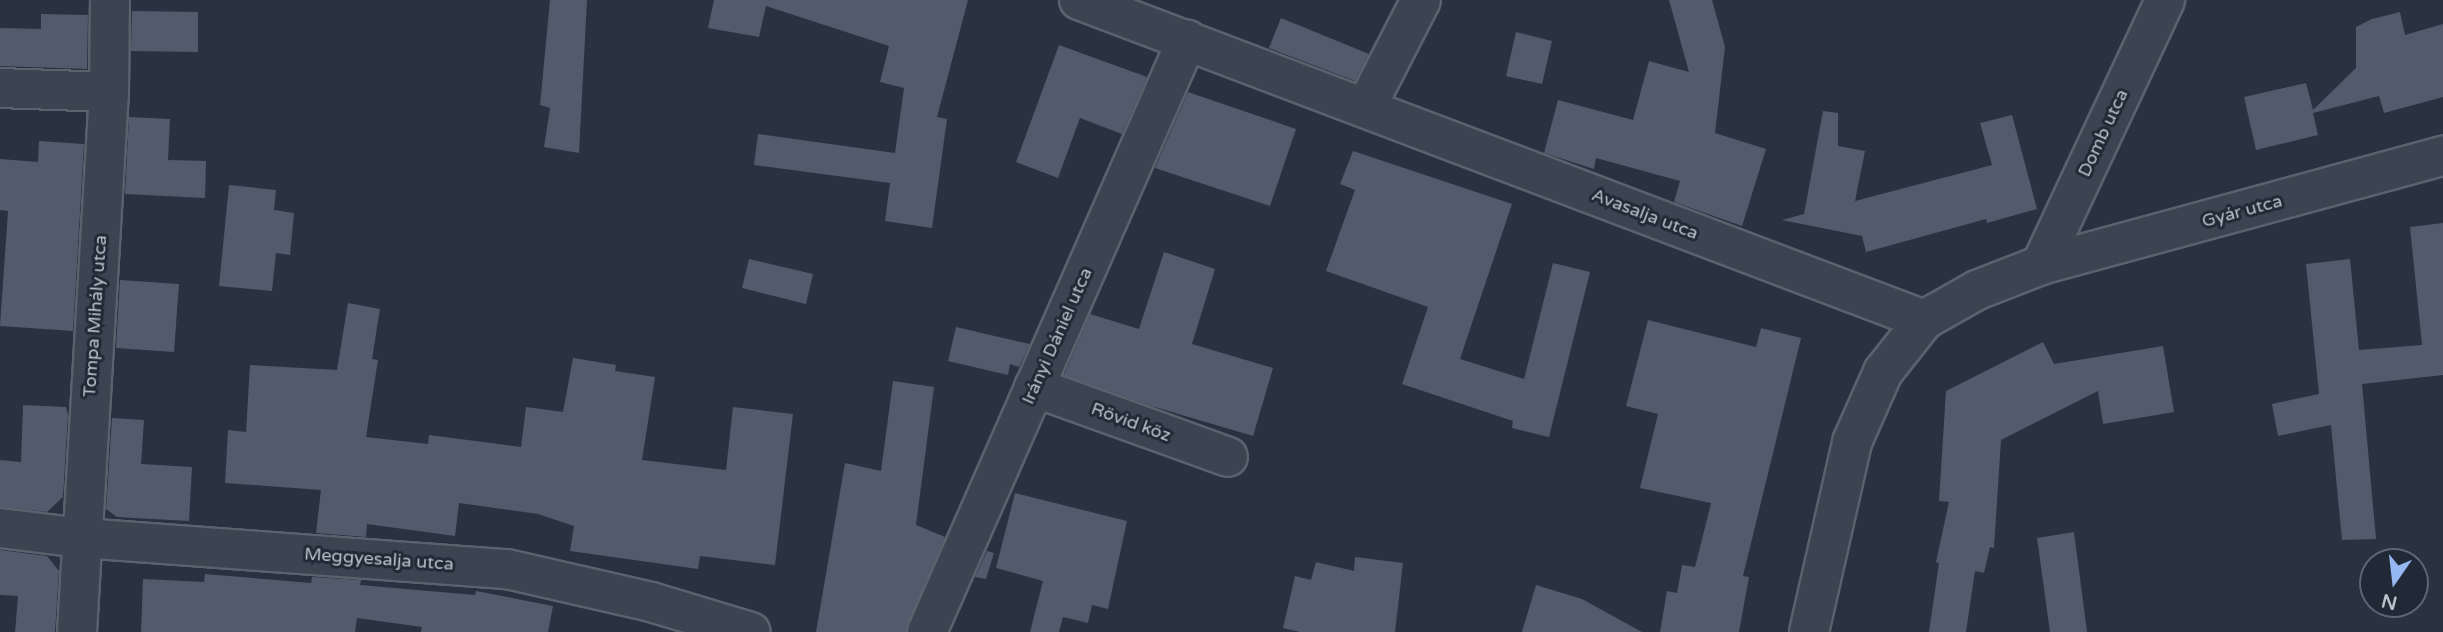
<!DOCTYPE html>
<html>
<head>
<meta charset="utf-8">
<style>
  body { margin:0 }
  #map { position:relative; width:2443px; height:632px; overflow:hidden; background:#283241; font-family:"Varela Round",sans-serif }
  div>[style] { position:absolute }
  .building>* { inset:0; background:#515b6c }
  .roads { filter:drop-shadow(2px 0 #5a626e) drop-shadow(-2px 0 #5a626e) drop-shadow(0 2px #5a626e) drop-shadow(0 -2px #5a626e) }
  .minor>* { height:38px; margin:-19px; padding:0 19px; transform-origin:19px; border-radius:19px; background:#3c4451 }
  span { translate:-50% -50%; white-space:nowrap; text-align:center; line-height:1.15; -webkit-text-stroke:6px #212936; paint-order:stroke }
  .street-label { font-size:18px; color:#b9c0cb }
  .north { position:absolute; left:2359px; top:548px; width:70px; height:70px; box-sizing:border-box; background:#212936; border:2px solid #5e6572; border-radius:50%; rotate:194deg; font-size:19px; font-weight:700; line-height:28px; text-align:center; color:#b9c0cb }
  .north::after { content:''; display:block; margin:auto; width:24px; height:32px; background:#95b8f3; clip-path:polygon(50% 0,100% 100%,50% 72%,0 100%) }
</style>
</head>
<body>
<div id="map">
  <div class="building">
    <i style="clip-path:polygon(550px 0,587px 0,579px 153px,544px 147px,550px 108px,540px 105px)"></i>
    <i style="clip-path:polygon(714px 0,968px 0,937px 117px,947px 119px,932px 228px,885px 221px,890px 183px,754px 165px,758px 134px,895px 153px,904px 88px,880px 82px,889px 46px,766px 6px,759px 37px,708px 28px)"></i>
    <i style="clip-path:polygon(1669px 0,1712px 0,1725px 47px,1715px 133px,1766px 149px,1742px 226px,1674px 202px,1680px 181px,1596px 158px,1594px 169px,1544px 153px,1558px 100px,1633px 120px,1649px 61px,1689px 72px)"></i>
    <i style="clip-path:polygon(132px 11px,198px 12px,198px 52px,131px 51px)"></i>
    <i style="clip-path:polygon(2400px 12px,2405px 35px,2443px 24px,2443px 97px,2384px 113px,2379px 96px,2313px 113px,2318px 135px,2256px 150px,2244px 97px,2306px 83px,2313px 110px,2356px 68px,2356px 27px,2372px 19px)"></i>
    <i style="clip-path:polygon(41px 14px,88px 15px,87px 69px,0 66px,0 28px,41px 29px)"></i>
    <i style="clip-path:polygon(1281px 18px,1369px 54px,1355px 81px,1269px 48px)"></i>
    <i style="clip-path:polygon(1516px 32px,1552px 41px,1542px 84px,1506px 76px)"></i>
    <i style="clip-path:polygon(1059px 45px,1147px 77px,1122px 134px,1080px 118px,1058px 178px,1016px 162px)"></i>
    <i style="clip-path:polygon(1188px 92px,1296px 129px,1270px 206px,1155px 168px)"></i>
    <i style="clip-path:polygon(1823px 111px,1838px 113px,1838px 146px,1865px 151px,1855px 201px,1992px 165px,1980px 123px,2012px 115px,2037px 209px,1987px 223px,1986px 219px,1866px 252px,1862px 236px,1782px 220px,1804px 214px)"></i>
    <i style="clip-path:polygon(129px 117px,170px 119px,168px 160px,206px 161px,205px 198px,125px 194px)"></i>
    <i style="clip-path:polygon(39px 141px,84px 144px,73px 331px,0 326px,8px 211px,0 210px,0 159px,38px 162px)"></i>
    <i style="clip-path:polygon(1353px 151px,1512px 204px,1460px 359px,1524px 379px,1553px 263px,1590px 272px,1549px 437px,1512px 428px,1513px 421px,1402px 384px,1428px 307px,1326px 271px,1355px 190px,1340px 184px)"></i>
    <i style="clip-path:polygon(229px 185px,276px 190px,274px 210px,294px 213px,290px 255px,276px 253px,272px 291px,219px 286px)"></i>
    <i style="clip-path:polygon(2443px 223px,2443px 375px,2362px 384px,2376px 539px,2342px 540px,2331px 425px,2278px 436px,2272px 404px,2319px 394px,2306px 264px,2350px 259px,2359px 350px,2422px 345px,2410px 227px)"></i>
    <i style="clip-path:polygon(1164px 252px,1215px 269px,1192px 344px,1273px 368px,1253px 436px,1148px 405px,1064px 375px,1090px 314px,1139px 329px)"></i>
    <i style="clip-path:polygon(749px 259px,813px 274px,806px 304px,742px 288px)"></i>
    <i style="clip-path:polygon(120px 280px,179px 284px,174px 352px,116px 348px)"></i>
    <i style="clip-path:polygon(348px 303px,380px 309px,372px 359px,378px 360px,366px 437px,428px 444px,429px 435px,521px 447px,526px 407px,563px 412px,573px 358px,616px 365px,615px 371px,655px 377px,642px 460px,726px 470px,733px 407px,793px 414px,775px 565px,700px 556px,698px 569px,570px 551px,574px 526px,538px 514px,459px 503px,455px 536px,367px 524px,366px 537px,316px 533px,321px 490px,225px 483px,228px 430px,246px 432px,250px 365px,337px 370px)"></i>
    <i style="clip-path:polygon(1648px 320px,1756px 347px,1761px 328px,1801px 338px,1743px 576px,1749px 577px,1739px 632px,1660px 632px,1667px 591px,1677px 593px,1682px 565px,1695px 567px,1711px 503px,1640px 488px,1658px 414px,1626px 406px)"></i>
    <i style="clip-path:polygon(956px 327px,1016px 341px,1030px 344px,1019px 367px,1010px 364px,1008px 375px,948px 361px)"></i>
    <i style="clip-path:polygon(2043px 342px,2054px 364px,2163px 346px,2174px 412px,2103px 424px,2098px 391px,2001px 440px,1994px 548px,1990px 547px,1984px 573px,1975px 571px,1966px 632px,1929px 632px,1939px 563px,1936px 562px,1949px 502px,1939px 501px,1946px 391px)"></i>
    <i style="clip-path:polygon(893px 381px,934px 387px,916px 525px,945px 537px,906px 632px,816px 632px,845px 463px,881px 471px)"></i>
    <i style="clip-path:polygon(23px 405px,66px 407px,68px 415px,63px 497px,47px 512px,0 507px,0 460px,21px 462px)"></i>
    <i style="clip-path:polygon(112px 418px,144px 420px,141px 464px,192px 467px,189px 521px,117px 517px,106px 509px)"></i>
    <i style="clip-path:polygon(1015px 493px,1127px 521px,1108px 609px,1092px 605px,1088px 623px,1063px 617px,1059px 632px,1030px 632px,1043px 581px,996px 568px)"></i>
    <i style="clip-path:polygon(2074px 532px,2087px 632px,2050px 632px,2037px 538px)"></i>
    <i style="clip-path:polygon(0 550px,47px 556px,59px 571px,55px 632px,15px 632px,18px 596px,0 595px)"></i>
    <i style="clip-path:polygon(987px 551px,994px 553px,986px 579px,975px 577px)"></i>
    <i style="clip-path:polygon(1355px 557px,1403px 563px,1395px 632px,1300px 632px,1283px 628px,1295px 576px,1311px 580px,1316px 562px,1354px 571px)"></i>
    <i style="clip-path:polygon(205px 574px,311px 583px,312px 577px,361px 580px,360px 585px,475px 595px,476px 591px,553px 606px,548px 632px,421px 632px,422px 627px,357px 618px,355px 632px,141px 632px,143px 579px,204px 582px)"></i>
    <i style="clip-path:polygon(1536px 585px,1582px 599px,1642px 632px,1522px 632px)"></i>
  </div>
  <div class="roads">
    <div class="minor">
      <i style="left:1079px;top:0;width:904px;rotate:20.74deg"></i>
      <i style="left:0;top:88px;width:109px;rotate:2.1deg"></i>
      <i style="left:1366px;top:107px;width:120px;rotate:-62.8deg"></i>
      <i style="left:2041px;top:265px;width:293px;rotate:-64.9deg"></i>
      <i style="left:1034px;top:387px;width:206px;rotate:19.8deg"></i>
      <i style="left:0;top:528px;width:83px;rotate:7deg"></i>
      <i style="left:82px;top:538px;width:426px;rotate:4.2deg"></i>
      <i style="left:507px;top:569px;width:148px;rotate:12.9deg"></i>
      <i style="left:651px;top:602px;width:104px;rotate:16.7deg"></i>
      <i style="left:77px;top:632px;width:541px;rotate:-86.61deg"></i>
      <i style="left:109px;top:92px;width:92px;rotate:-89.4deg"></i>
      <i style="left:927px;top:632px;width:647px;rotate:-66.29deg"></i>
      <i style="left:1809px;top:632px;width:195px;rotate:-77.2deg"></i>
      <i style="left:1852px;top:442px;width:77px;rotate:-66.1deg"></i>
      <i style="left:1883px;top:372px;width:66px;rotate:-51.7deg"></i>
      <i style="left:1924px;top:320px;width:61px;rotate:-29.5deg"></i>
      <i style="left:1977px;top:290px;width:69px;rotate:-21.3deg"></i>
      <i style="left:2041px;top:265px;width:417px;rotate:-15.2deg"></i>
    </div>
  </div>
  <div class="street-label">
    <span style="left:2103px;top:133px;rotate:-65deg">Domb utca</span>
    <span style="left:2242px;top:211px;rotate:-15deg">Gyár utca</span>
    <span style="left:1645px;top:214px;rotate:21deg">Avasalja utca</span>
    <span style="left:95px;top:316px;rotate:-86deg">Tompa Mihály utca</span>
    <span style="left:1057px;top:336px;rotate:-66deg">Irányi Dániel utca</span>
    <span style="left:1131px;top:422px;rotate:20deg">Rövid köz</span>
    <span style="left:379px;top:559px;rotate:4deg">Meggyesalja utca</span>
  </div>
  <div class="north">N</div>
</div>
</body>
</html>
